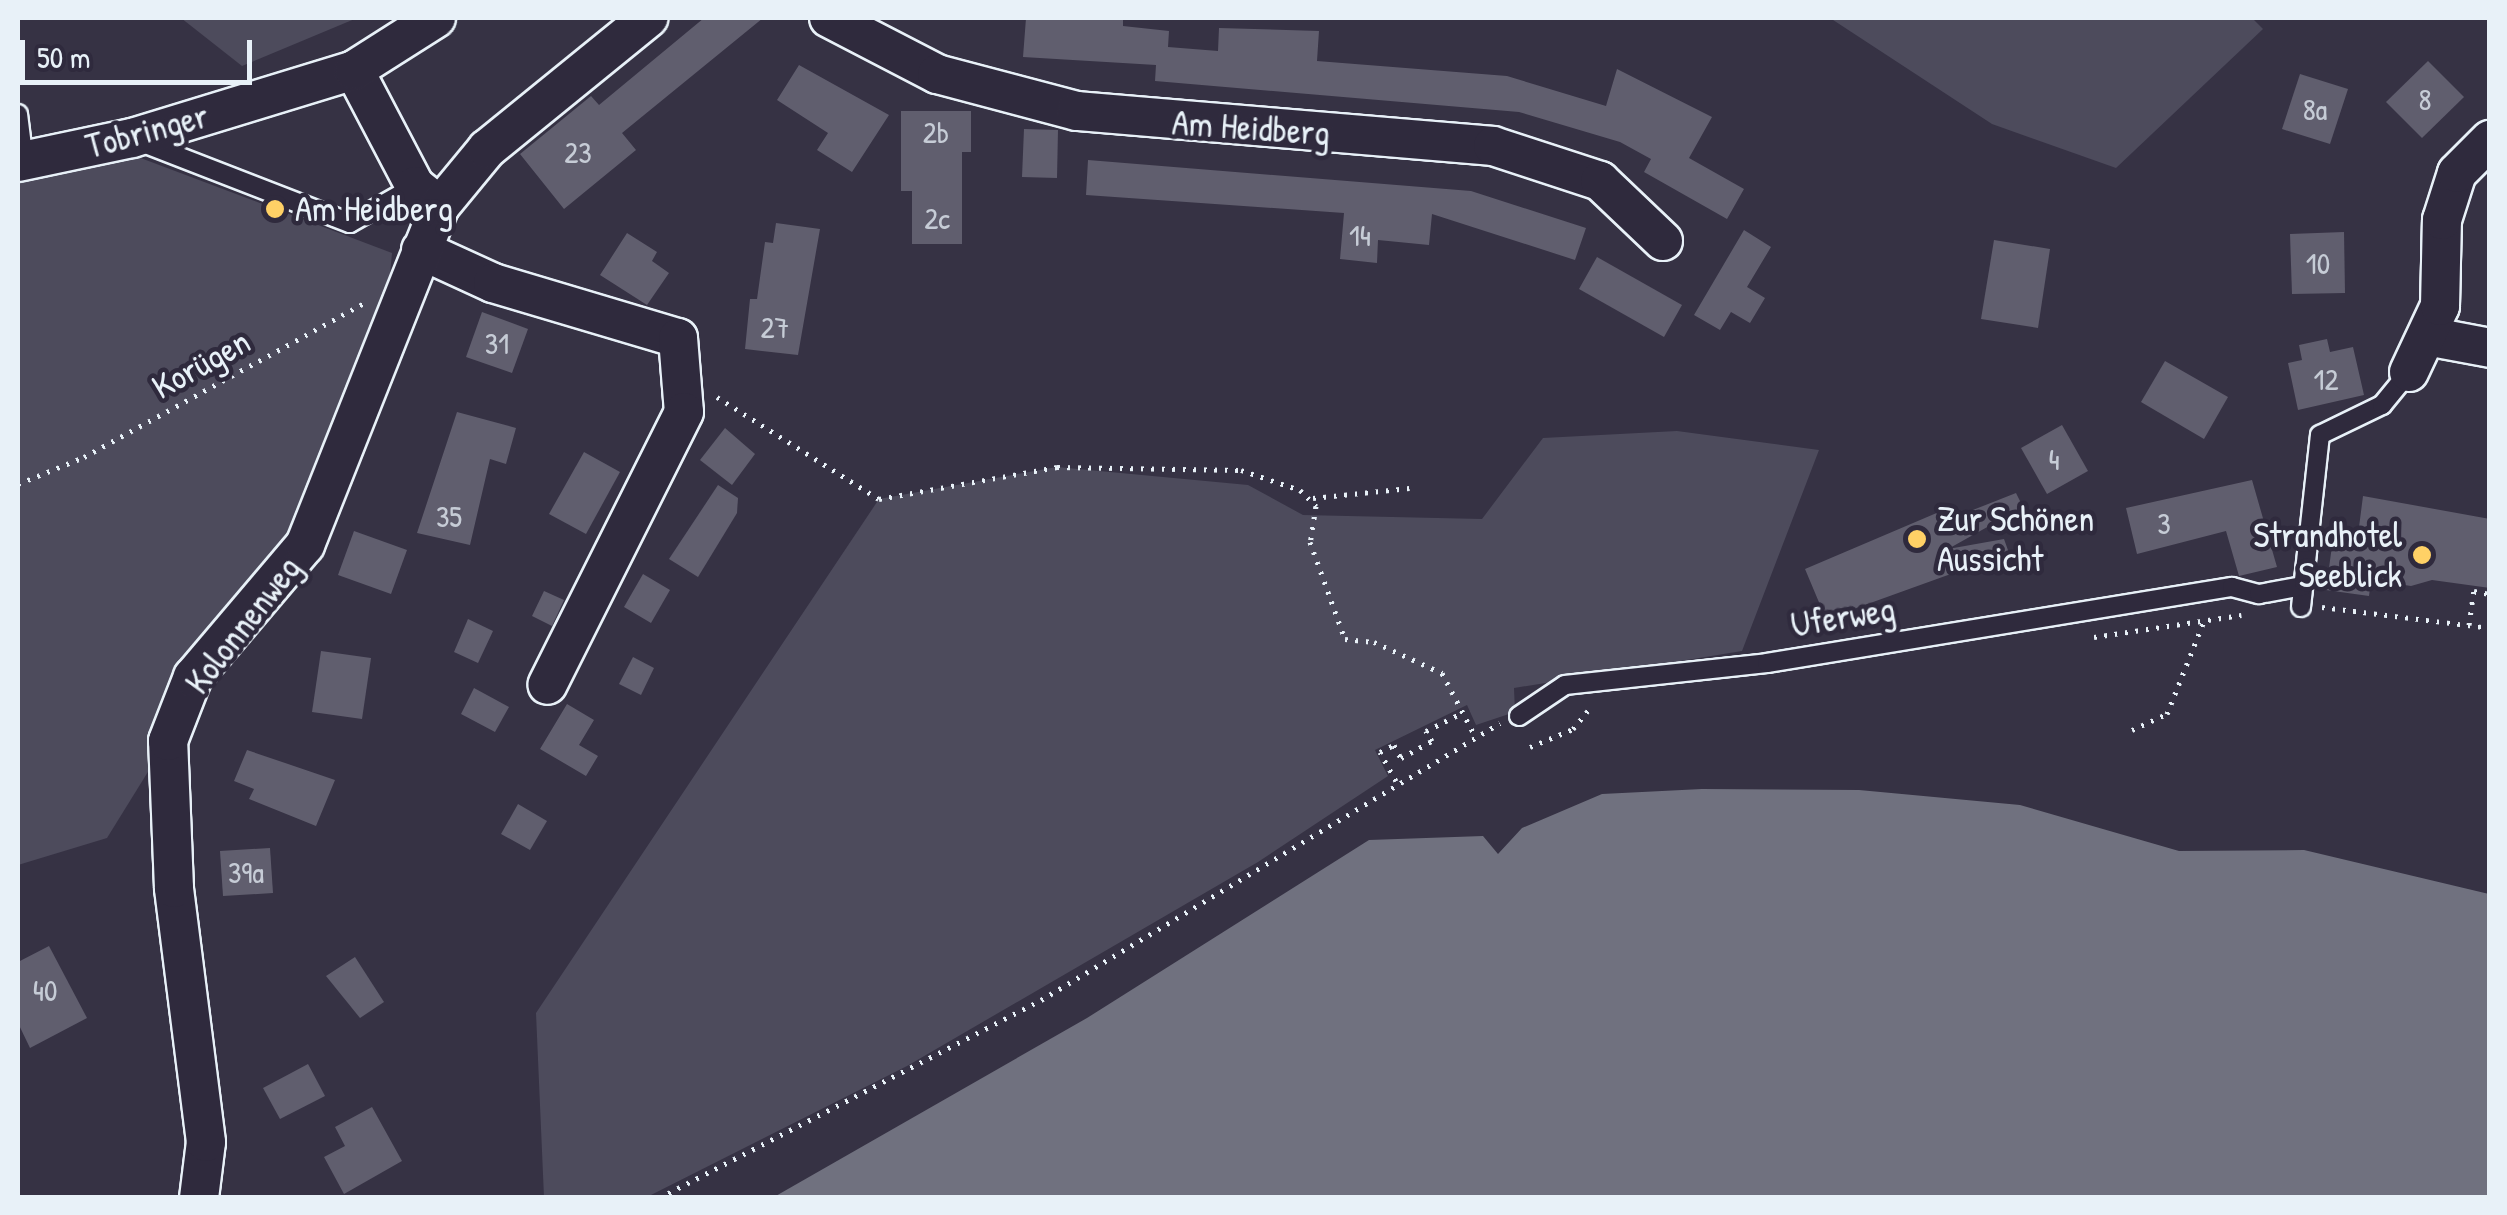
<!DOCTYPE html>
<html>
<head>
<meta charset="utf-8">
<style>
  body { margin:0 }
  #map { position:relative; width:2507px; height:1215px; overflow:hidden; background:#363244; font-family:"Patrick Hand",sans-serif }
  div>[style] { position:absolute }
  .green>* { inset:0; background:#4d4b5c }
  .water>* { inset:0; background:#70717f }
  .building>* { inset:0; background:#605e6e }
  .path>* { height:5px; margin-top:-2.5px; transform-origin:0; background:repeating-linear-gradient(90deg,#e8f1f8 0 2.5px,transparent 0 10.5px) }
  .roads { filter:drop-shadow(2px 0 #e8f1f8) drop-shadow(-2px 0 #e8f1f8) drop-shadow(0 2px #e8f1f8) drop-shadow(0 -2px #e8f1f8) }
  .service>* { height:18px; margin:-9px; padding:0 9px; transform-origin:9px; border-radius:9px; background:#2f2a3d }
  .minor>* { height:38px; margin:-19px; padding:0 19px; transform-origin:19px; border-radius:19px; background:#2f2a3d }
  .dots>* { width:28px; height:28px; translate:-50% -50%; box-sizing:border-box; border:5px solid #2f2a3d; border-radius:50% }
  span { translate:-50% -50%; white-space:nowrap; text-align:center; line-height:1.15; -webkit-text-stroke:9px #2f2a3d; paint-order:stroke }
  .number-label { font-size:30px; color:#c6ccd6 }
  .number-label span { -webkit-text-stroke-width:0 }
  .street-label { font-size:35px; color:#e8f1f8 }
  .poi-label { font-size:35px; color:#e8f1f8 }
  .left { translate:0 -50%; text-align:left }
  .right { translate:-100% -50%; text-align:right }
  .frame { position:absolute; inset:0; border:20px solid #e8f1f8; pointer-events:none }
  .scale { position:absolute; left:20px; top:40px; width:232px; height:45px; box-sizing:border-box; border:5px solid #e8f1f8; border-top:0; padding-left:12px; font-size:30px; line-height:35px; white-space:nowrap; color:#e8f1f8; -webkit-text-stroke:8px #2f2a3d; paint-order:stroke }
</style>
</head>
<body>
<div id="map">
  <div class="green">
    <i style="clip-path:polygon(181px 18px,357px 18px,242px 66px)"></i>
    <i style="clip-path:polygon(1830px 18px,2252px 18px,2263px 29px,2116px 168px,1992px 124px)"></i>
    <i style="clip-path:polygon(138px 157px,392px 253px,388px 297px,294px 536px,107px 838px,18px 865px,18px 178px)"></i>
    <i style="clip-path:polygon(1677px 431px,1819px 450px,1742px 651px,1514px 688px,1515px 712px,1476px 725px,1467px 705px,1375px 750px,1388px 776px,1258px 862px,907px 1066px,647px 1197px,544px 1197px,536px 1013px,879px 499px,1057px 467px,1248px 485px,1303px 515px,1482px 519px,1543px 438px)"></i>
  </div>
  <div class="water">
    <i style="clip-path:polygon(1702px 789px,1859px 790px,2020px 805px,2179px 851px,2304px 850px,2489px 894px,2489px 1197px,774px 1197px,1087px 1018px,1369px 840px,1483px 836px,1498px 854px,1522px 828px,1602px 794px)"></i>
  </div>
  <div class="building">
    <i style="clip-path:polygon(704px 18px,763px 18px,622px 133px,636px 150px,564px 209px,520px 154px,591px 96px,599px 105px)"></i>
    <i style="clip-path:polygon(1026px 18px,1123px 18px,1123px 26px,1169px 31px,1168px 47px,1218px 51px,1219px 28px,1319px 31px,1317px 61px,1507px 76px,1606px 106px,1617px 69px,1712px 117px,1689px 158px,1744px 189px,1727px 219px,1644px 172px,1651px 159px,1620px 142px,1519px 112px,1155px 81px,1156px 65px,1023px 57px)"></i>
    <i style="clip-path:polygon(2428px 61px,2464px 97px,2422px 138px,2386px 102px)"></i>
    <i style="clip-path:polygon(799px 65px,889px 115px,852px 172px,817px 150px,828px 133px,777px 100px)"></i>
    <i style="clip-path:polygon(2300px 74px,2348px 89px,2330px 144px,2282px 129px)"></i>
    <i style="clip-path:polygon(901px 111px,971px 111px,971px 152px,962px 152px,962px 244px,912px 244px,912px 191px,901px 191px)"></i>
    <i style="clip-path:polygon(1024px 129px,1058px 130px,1057px 178px,1022px 177px)"></i>
    <i style="clip-path:polygon(1088px 160px,1471px 191px,1586px 228px,1575px 260px,1432px 214px,1429px 245px,1378px 240px,1377px 263px,1340px 259px,1344px 213px,1086px 195px)"></i>
    <i style="clip-path:polygon(776px 223px,820px 229px,798px 355px,745px 349px,750px 299px,757px 299px,765px 242px,773px 243px)"></i>
    <i style="clip-path:polygon(1744px 230px,1771px 247px,1747px 287px,1765px 298px,1750px 323px,1731px 312px,1720px 330px,1694px 315px)"></i>
    <i style="clip-path:polygon(2344px 232px,2345px 293px,2292px 294px,2290px 234px)"></i>
    <i style="clip-path:polygon(627px 233px,657px 252px,652px 261px,669px 273px,647px 305px,600px 275px)"></i>
    <i style="clip-path:polygon(1994px 240px,2050px 249px,2038px 328px,1981px 319px)"></i>
    <i style="clip-path:polygon(1597px 257px,1682px 305px,1664px 337px,1579px 289px)"></i>
    <i style="clip-path:polygon(482px 312px,528px 329px,512px 373px,466px 357px)"></i>
    <i style="clip-path:polygon(2327px 339px,2330px 352px,2353px 347px,2364px 395px,2298px 410px,2288px 363px,2302px 360px,2299px 345px)"></i>
    <i style="clip-path:polygon(2165px 361px,2228px 397px,2204px 439px,2141px 402px)"></i>
    <i style="clip-path:polygon(457px 412px,516px 428px,506px 464px,490px 459px,470px 545px,417px 533px)"></i>
    <i style="clip-path:polygon(2062px 425px,2088px 471px,2047px 494px,2021px 448px)"></i>
    <i style="clip-path:polygon(725px 428px,755px 454px,732px 485px,700px 460px)"></i>
    <i style="clip-path:polygon(584px 452px,620px 472px,586px 534px,549px 514px)"></i>
    <i style="clip-path:polygon(2252px 480px,2277px 567px,2239px 576px,2226px 531px,2137px 554px,2126px 508px)"></i>
    <i style="clip-path:polygon(718px 485px,738px 498px,737px 513px,698px 577px,669px 559px)"></i>
    <i style="clip-path:polygon(2016px 493px,2023px 507px,1948px 549px,2004px 539px,2009px 553px,1826px 619px,1805px 569px,1946px 509px,1950px 519px)"></i>
    <i style="clip-path:polygon(2363px 496px,2490px 519px,2490px 588px,2432px 580px,2411px 586px,2371px 580px,2369px 596px,2326px 590px,2334px 531px,2358px 535px)"></i>
    <i style="clip-path:polygon(354px 531px,407px 550px,391px 594px,338px 575px)"></i>
    <i style="clip-path:polygon(643px 574px,670px 590px,651px 623px,624px 607px)"></i>
    <i style="clip-path:polygon(544px 591px,564px 600px,552px 626px,532px 616px)"></i>
    <i style="clip-path:polygon(468px 619px,493px 631px,478px 663px,454px 652px)"></i>
    <i style="clip-path:polygon(321px 651px,371px 658px,362px 719px,312px 712px)"></i>
    <i style="clip-path:polygon(633px 657px,654px 668px,641px 695px,619px 684px)"></i>
    <i style="clip-path:polygon(474px 688px,509px 707px,495px 732px,461px 714px)"></i>
    <i style="clip-path:polygon(567px 704px,594px 720px,579px 745px,598px 756px,586px 776px,540px 749px)"></i>
    <i style="clip-path:polygon(247px 750px,335px 780px,316px 826px,249px 799px,254px 789px,234px 781px)"></i>
    <i style="clip-path:polygon(518px 804px,547px 821px,530px 850px,501px 834px)"></i>
    <i style="clip-path:polygon(270px 848px,273px 893px,223px 896px,220px 851px)"></i>
    <i style="clip-path:polygon(49px 946px,87px 1018px,30px 1048px,18px 1023px,18px 962px)"></i>
    <i style="clip-path:polygon(355px 957px,384px 1002px,360px 1018px,326px 976px)"></i>
    <i style="clip-path:polygon(308px 1064px,325px 1096px,280px 1119px,263px 1088px)"></i>
    <i style="clip-path:polygon(372px 1107px,402px 1161px,344px 1194px,324px 1157px,345px 1146px,335px 1127px)"></i>
  </div>
  <div class="path">
    <i style="left:717px;top:397px;width:191px;rotate:32.2deg"></i>
    <i style="left:879px;top:499px;width:181px;rotate:-10.2deg"></i>
    <i style="left:1057px;top:467px;width:184px;rotate:0.9deg"></i>
    <i style="left:1241px;top:470px;width:62px;rotate:18.7deg"></i>
    <i style="left:1300px;top:490px;width:23px;rotate:45deg"></i>
    <i style="left:1316px;top:506px;width:36px;rotate:99deg"></i>
    <i style="left:1310px;top:542px;width:103px;rotate:70.2deg"></i>
    <i style="left:1345px;top:639px;width:29px;rotate:6deg"></i>
    <i style="left:1374px;top:642px;width:75px;rotate:24.5deg"></i>
    <i style="left:1442px;top:673px;width:67px;rotate:62.3deg"></i>
    <i style="left:18px;top:484px;width:71px;rotate:-22.2deg"></i>
    <i style="left:84px;top:457px;width:320px;rotate:-28.8deg"></i>
    <i style="left:1313px;top:498px;width:97px;rotate:-5.9deg"></i>
    <i style="left:2322px;top:607px;width:169px;rotate:7.1deg"></i>
    <i style="left:2469px;top:625px;width:34px;rotate:-82deg"></i>
    <i style="left:2474px;top:591px;width:16px;rotate:11deg"></i>
    <i style="left:2094px;top:637px;width:149px;rotate:-8.5deg"></i>
    <i style="left:2132px;top:730px;width:38px;rotate:-25deg"></i>
    <i style="left:2167px;top:714px;width:100px;rotate:-68.3deg"></i>
    <i style="left:1530px;top:747px;width:47px;rotate:-22.7deg"></i>
    <i style="left:1573px;top:729px;width:28px;rotate:-51deg"></i>
    <i style="left:1396px;top:781px;width:33px;rotate:-119deg"></i>
    <i style="left:1380px;top:752px;width:16px;rotate:-27deg"></i>
    <i style="left:1394px;top:745px;width:15px;rotate:62deg"></i>
    <i style="left:1401px;top:758px;width:35px;rotate:-29deg"></i>
    <i style="left:1432px;top:741px;width:12px;rotate:-121deg"></i>
    <i style="left:1426px;top:731px;width:40px;rotate:-26.6deg"></i>
    <i style="left:659px;top:1198px;width:430px;rotate:-27.4deg"></i>
    <i style="left:1041px;top:1000px;width:536px;rotate:-31.11deg"></i>
  </div>
  <div class="roads">
    <div class="service">
      <i style="left:18px;top:114px;width:48px;rotate:82.9deg"></i>
      <i style="left:141px;top:142px;width:224px;rotate:21.2deg"></i>
      <i style="left:350px;top:223px;width:75px;rotate:-29.6deg"></i>
      <i style="left:2301px;top:607px;width:173px;rotate:-83.7deg"></i>
      <i style="left:2320px;top:435px;width:69px;rotate:-25.8deg"></i>
      <i style="left:2382px;top:405px;width:43px;rotate:-50.7deg"></i>
      <i style="left:1519px;top:716px;width:55px;rotate:-34deg"></i>
      <i style="left:1565px;top:685px;width:203px;rotate:-6.2deg"></i>
      <i style="left:1767px;top:663px;width:471px;rotate:-9.3deg"></i>
      <i style="left:2232px;top:587px;width:28px;rotate:15deg"></i>
      <i style="left:2259px;top:594px;width:45px;rotate:-10.3deg"></i>
    </div>
    <div class="minor">
      <i style="left:829px;top:18px;width:122px;rotate:27.4deg"></i>
      <i style="left:937px;top:74px;width:145px;rotate:14.8deg"></i>
      <i style="left:1077px;top:111px;width:417px;rotate:4.8deg"></i>
      <i style="left:1493px;top:146px;width:113px;rotate:18.1deg"></i>
      <i style="left:1600px;top:181px;width:87px;rotate:43.6deg"></i>
      <i style="left:354px;top:70px;width:131px;rotate:62.3deg"></i>
      <i style="left:415px;top:186px;width:32px;rotate:39deg"></i>
      <i style="left:18px;top:162px;width:116px;rotate:-11.9deg"></i>
      <i style="left:132px;top:138px;width:232px;rotate:-17deg"></i>
      <i style="left:354px;top:70px;width:97px;rotate:-32.4deg"></i>
      <i style="left:421px;top:250px;width:79px;rotate:24.6deg"></i>
      <i style="left:493px;top:283px;width:193px;rotate:16.6deg"></i>
      <i style="left:678px;top:338px;width:74px;rotate:85.4deg"></i>
      <i style="left:684px;top:412px;width:305px;rotate:116.6deg"></i>
      <i style="left:2432px;top:337px;width:59px;rotate:10.7deg"></i>
      <i style="left:2409px;top:372px;width:73px;rotate:-64.8deg"></i>
      <i style="left:2440px;top:306px;width:86px;rotate:-88.7deg"></i>
      <i style="left:2442px;top:220px;width:49px;rotate:-72.3deg"></i>
      <i style="left:2457px;top:173px;width:47px;rotate:-45deg"></i>
      <i style="left:199px;top:1198px;width:56px;rotate:-82.9deg"></i>
      <i style="left:206px;top:1142px;width:256px;rotate:-97.2deg"></i>
      <i style="left:174px;top:888px;width:147px;rotate:-92.3deg"></i>
      <i style="left:168px;top:741px;width:69px;rotate:-68.7deg"></i>
      <i style="left:193px;top:677px;width:173px;rotate:-49.7deg"></i>
      <i style="left:305px;top:545px;width:365px;rotate:-68.3deg"></i>
      <i style="left:440px;top:206px;width:74px;rotate:-50.5deg"></i>
      <i style="left:487px;top:149px;width:208px;rotate:-39.1deg"></i>
    </div>
  </div>
  <div class="dots">
    <i style="left:275px;top:209px;background:#ffd166"></i>
    <i style="left:1917px;top:539px;background:#ffd166"></i>
    <i style="left:2422px;top:555px;background:#ffd166"></i>
  </div>
  <div class="number-label">
    <span style="left:2425px;top:99px">8</span>
    <span style="left:2315px;top:109px">8a</span>
    <span style="left:936px;top:132px">2b</span>
    <span style="left:578px;top:152px">23</span>
    <span style="left:937px;top:218px">2c</span>
    <span style="left:1360px;top:235px">14</span>
    <span style="left:2318px;top:263px">10</span>
    <span style="left:775px;top:327px">27</span>
    <span style="left:497px;top:343px">31</span>
    <span style="left:2326px;top:379px">12</span>
    <span style="left:2054px;top:459px">4</span>
    <span style="left:449px;top:516px">35</span>
    <span style="left:2164px;top:523px">3</span>
    <span style="left:246px;top:872px">39a</span>
    <span style="left:45px;top:990px">40</span>
  </div>
  <div class="street-label">
    <span style="left:1251px;top:128px;rotate:4deg">Am Heidberg</span>
    <span style="left:147px;top:131px;rotate:-15deg">Tobringer</span>
    <span style="left:201px;top:364px;rotate:-29deg">Korügen</span>
    <span style="left:1843px;top:617px;rotate:-9deg">Uferweg</span>
    <span style="left:243px;top:625px;rotate:-52deg">Kolonnenweg</span>
  </div>
  <div class="poi-label">
    <span class="left" style="left:295px;top:209px">Am Heidberg</span>
    <span class="left" style="left:1937px;top:539px">Zur Schönen<br>Aussicht</span>
    <span class="right" style="left:2402px;top:555px">Strandhotel<br>Seeblick</span>
  </div>
  <div class="frame"></div>
  <div class="scale">50 m</div>
</div>
</body>
</html>
